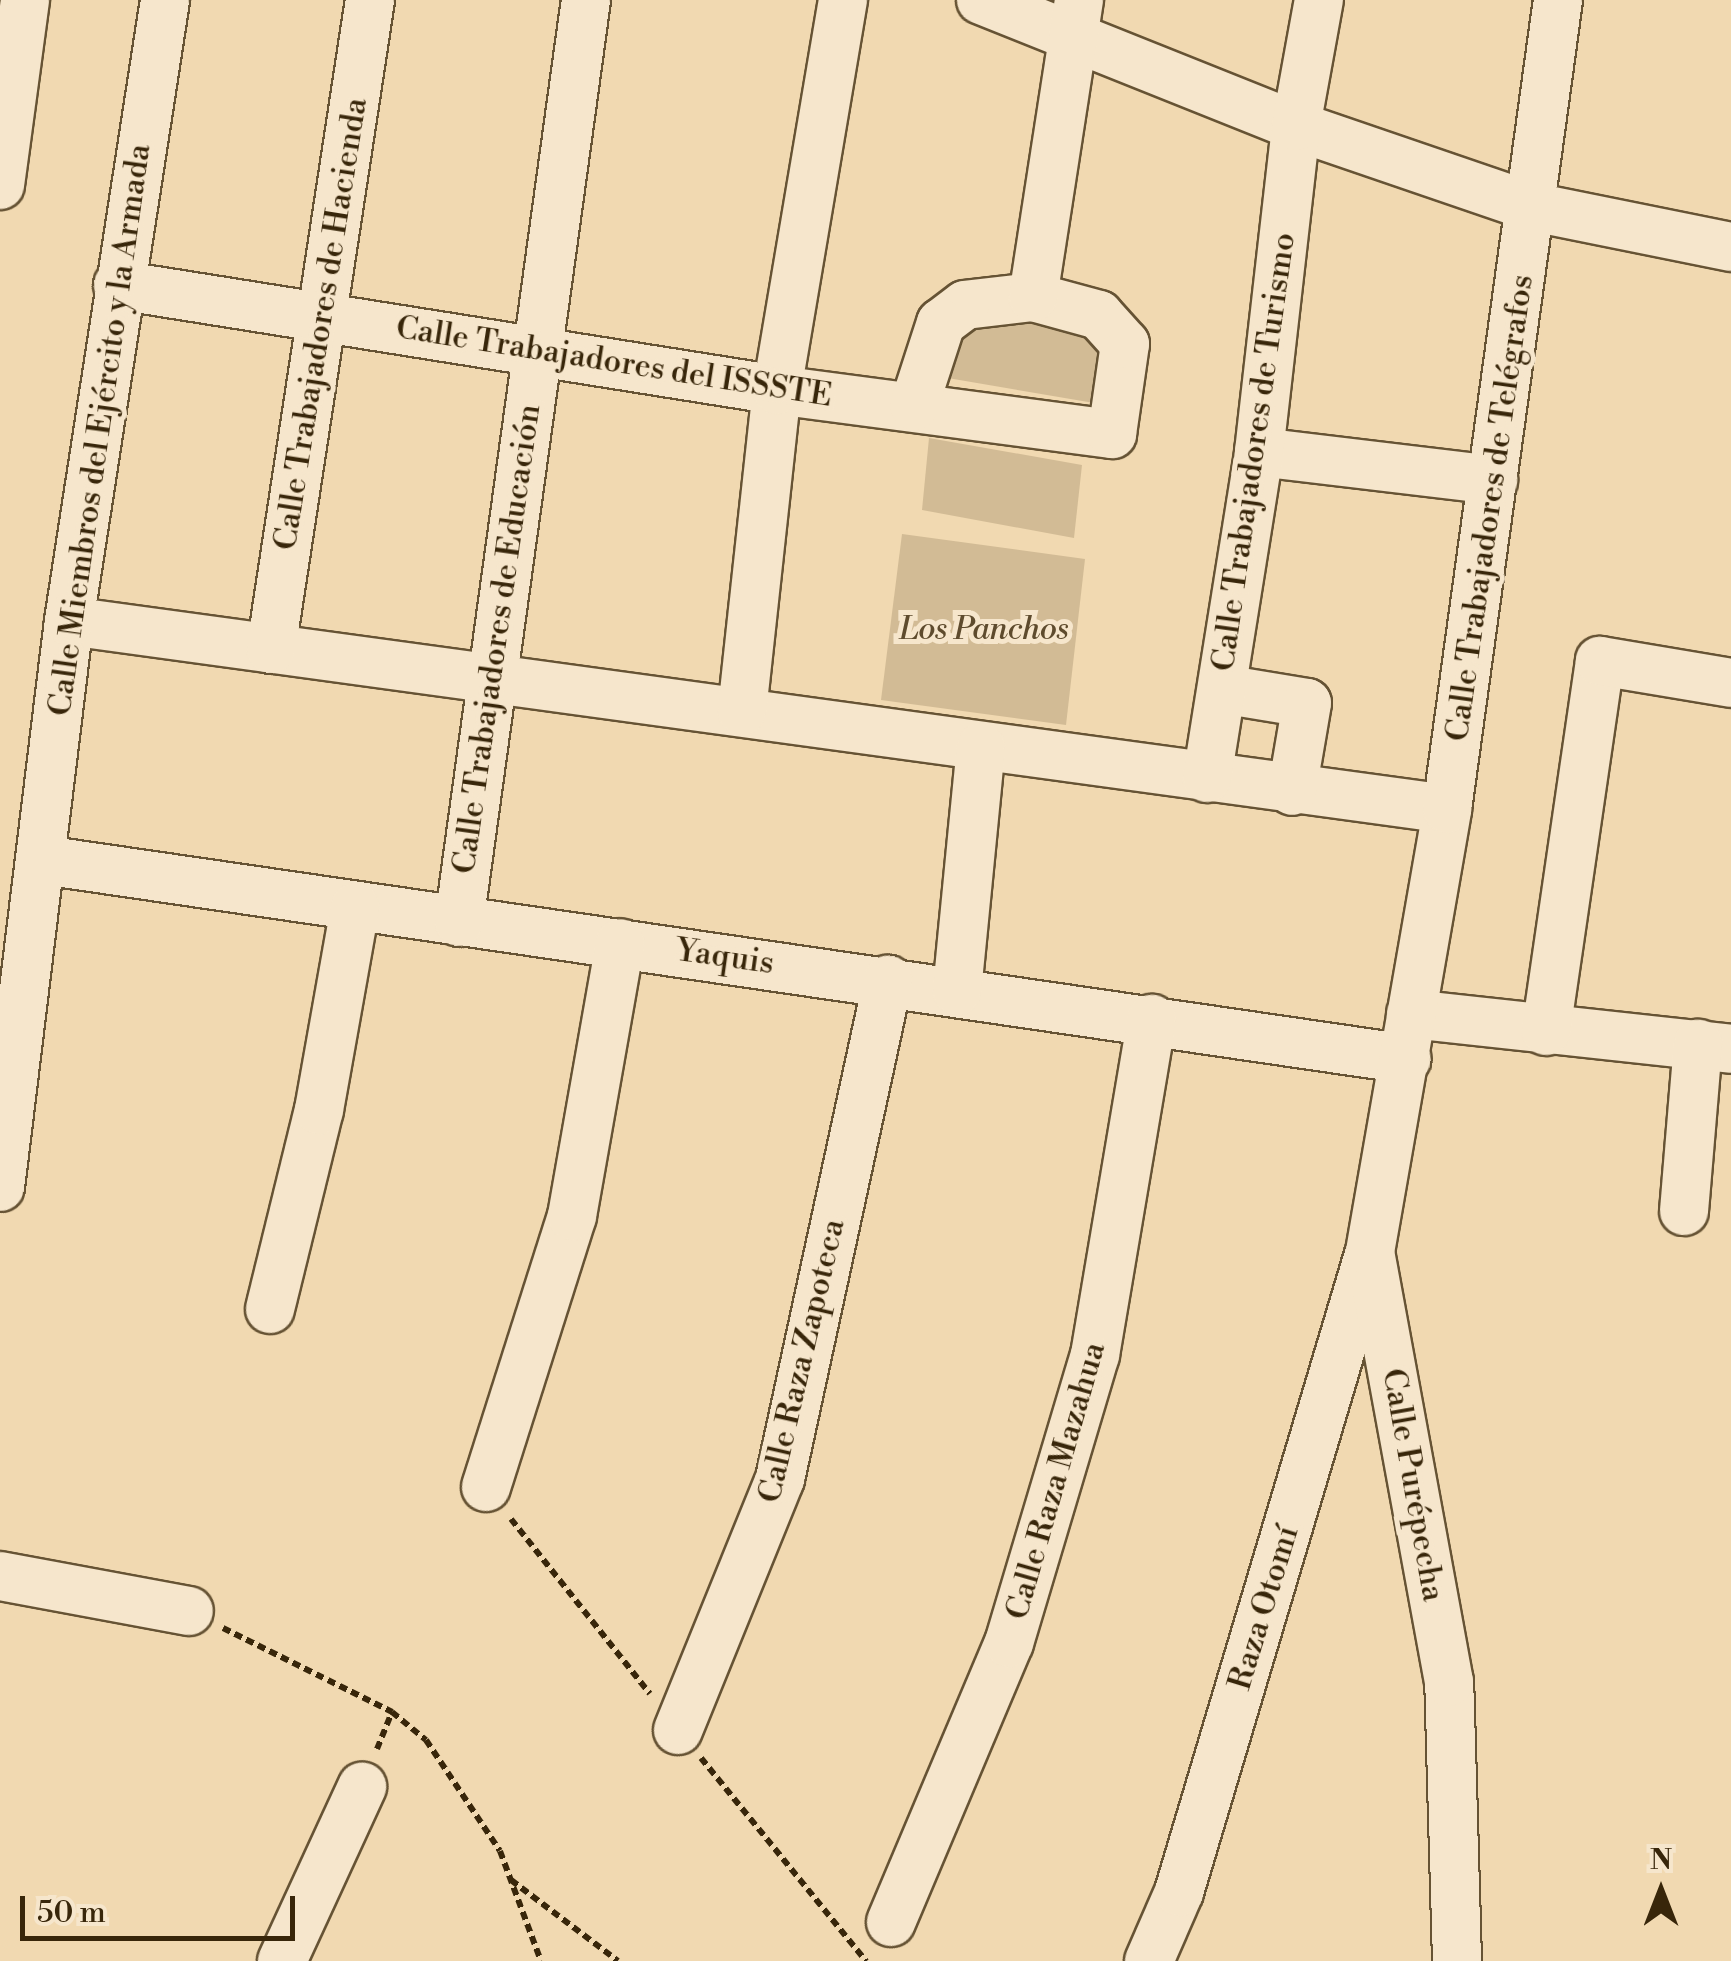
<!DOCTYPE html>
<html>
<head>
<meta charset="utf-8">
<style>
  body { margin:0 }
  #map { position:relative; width:1731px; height:1961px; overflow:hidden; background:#f1d9b1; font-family:"Libre Bodoni",serif }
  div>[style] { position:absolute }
  .green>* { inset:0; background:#d2bb95 }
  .path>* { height:6px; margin-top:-3px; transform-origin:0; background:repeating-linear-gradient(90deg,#38260a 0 8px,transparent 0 13px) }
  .roads { filter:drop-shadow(2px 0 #665334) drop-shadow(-2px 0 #665334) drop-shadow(0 2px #665334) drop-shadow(0 -2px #665334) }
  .minor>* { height:48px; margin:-24px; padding:0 24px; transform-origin:24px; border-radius:24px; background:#f6e6cc }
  span { translate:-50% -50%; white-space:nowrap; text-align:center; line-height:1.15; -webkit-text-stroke:10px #f6e6cc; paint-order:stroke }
  .street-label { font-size:32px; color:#38260a }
  .park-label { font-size:32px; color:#5e4b2d; font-style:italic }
  .north { position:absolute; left:1611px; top:1841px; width:100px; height:100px; -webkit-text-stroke:8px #f6e6cc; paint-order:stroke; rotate:0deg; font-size:28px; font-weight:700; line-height:40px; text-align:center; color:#38260a }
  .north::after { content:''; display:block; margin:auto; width:35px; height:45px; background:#38260a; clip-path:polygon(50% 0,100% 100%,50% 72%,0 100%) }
  .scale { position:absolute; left:20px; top:1896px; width:275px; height:45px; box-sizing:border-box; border:5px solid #38260a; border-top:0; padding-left:12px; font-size:30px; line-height:35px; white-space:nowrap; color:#38260a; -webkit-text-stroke:8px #f6e6cc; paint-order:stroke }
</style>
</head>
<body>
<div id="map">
  <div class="green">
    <i style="clip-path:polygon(1032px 304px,1109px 349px,1100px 404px,936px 376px,965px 315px)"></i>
    <i style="clip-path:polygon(929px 438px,1082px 465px,1074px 538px,922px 510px)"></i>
    <i style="clip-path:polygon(902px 534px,1085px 559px,1066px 725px,881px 700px)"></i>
  </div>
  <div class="path">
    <i style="left:511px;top:1519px;width:223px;rotate:51.5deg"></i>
    <i style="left:223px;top:1628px;width:189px;rotate:26.4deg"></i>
    <i style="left:392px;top:1712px;width:44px;rotate:39.5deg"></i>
    <i style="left:426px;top:1740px;width:133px;rotate:56.3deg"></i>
    <i style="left:500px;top:1851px;width:117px;rotate:69.6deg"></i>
    <i style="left:377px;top:1749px;width:40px;rotate:-68deg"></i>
    <i style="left:701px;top:1758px;width:262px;rotate:50.9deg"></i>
    <i style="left:511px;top:1880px;width:134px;rotate:37.1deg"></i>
  </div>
  <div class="roads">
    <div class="minor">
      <i style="left:981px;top:0;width:339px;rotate:21.8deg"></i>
      <i style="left:1296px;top:126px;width:250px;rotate:18.9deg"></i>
      <i style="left:1533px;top:207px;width:202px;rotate:11.4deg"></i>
      <i style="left:0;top:185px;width:187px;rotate:-82.3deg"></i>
      <i style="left:118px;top:285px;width:667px;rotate:9.05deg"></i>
      <i style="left:777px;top:390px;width:338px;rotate:7.5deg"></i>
      <i style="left:1112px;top:434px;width:91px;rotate:-81.8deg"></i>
      <i style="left:1125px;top:344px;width:39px;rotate:-132deg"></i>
      <i style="left:1099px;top:315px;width:68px;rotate:-164.7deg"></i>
      <i style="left:1033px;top:297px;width:68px;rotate:173.3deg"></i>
      <i style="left:965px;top:305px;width:30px;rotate:143deg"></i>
      <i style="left:941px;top:323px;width:87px;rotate:108deg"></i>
      <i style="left:1033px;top:297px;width:301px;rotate:-81.2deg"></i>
      <i style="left:1259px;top:452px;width:236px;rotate:6.8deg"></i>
      <i style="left:69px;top:621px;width:1391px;rotate:7.77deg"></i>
      <i style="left:271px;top:649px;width:657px;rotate:-81.33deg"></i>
      <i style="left:1222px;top:689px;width:86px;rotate:9.4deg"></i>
      <i style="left:1307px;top:703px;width:89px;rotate:99.7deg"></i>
      <i style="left:742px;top:711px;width:323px;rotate:-83.8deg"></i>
      <i style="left:777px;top:390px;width:396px;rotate:-80.4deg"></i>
      <i style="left:1207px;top:778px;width:330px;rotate:-80.9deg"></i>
      <i style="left:1259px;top:452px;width:328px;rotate:-83.5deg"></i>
      <i style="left:1296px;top:126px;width:128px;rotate:-79.7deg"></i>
      <i style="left:43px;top:860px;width:1378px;rotate:8.3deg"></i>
      <i style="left:459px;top:922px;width:931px;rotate:-82.16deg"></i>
      <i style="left:957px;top:991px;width:245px;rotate:-84.4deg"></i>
      <i style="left:1411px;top:1014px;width:322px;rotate:6.2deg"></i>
      <i style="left:1546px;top:1031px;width:374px;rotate:-81.7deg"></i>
      <i style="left:1600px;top:661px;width:133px;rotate:9.5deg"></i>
      <i style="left:0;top:1187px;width:570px;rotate:-83.05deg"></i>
      <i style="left:69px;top:621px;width:628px;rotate:-81.21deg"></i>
      <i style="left:1684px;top:1211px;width:168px;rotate:-85.2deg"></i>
      <i style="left:270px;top:1309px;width:205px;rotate:-76.2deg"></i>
      <i style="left:319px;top:1110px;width:206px;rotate:-79.9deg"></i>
      <i style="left:486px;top:1487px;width:284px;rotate:-72.4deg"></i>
      <i style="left:572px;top:1216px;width:277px;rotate:-80deg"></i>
      <i style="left:0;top:1576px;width:192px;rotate:10.5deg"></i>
      <i style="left:678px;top:1730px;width:271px;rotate:-67.9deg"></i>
      <i style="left:780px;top:1479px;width:511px;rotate:-77.79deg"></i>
      <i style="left:891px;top:1922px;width:303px;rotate:-67.1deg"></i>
      <i style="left:1009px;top:1643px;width:301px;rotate:-73.4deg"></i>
      <i style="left:1095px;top:1355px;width:341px;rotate:-80.4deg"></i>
      <i style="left:282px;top:1961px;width:192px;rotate:-65.3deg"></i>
      <i style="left:1149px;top:1961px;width:75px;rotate:-66.5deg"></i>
      <i style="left:1179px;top:1892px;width:662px;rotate:-73.4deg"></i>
      <i style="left:1457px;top:1961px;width:279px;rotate:-91.6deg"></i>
      <i style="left:1449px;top:1682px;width:437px;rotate:-100.4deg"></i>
      <i style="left:1370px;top:1252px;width:450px;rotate:-80.1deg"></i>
      <i style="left:1447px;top:809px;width:817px;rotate:-82.19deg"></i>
    </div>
  </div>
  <div class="street-label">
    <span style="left:321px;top:324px;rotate:-81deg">Calle Trabajadores de Hacienda</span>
    <span style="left:614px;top:362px;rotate:9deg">Calle Trabajadores del ISSSTE</span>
    <span style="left:100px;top:430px;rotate:-82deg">Calle Miembros del Ejército y la Armada</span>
    <span style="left:1254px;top:452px;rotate:-82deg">Calle Trabajadores de Turismo</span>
    <span style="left:1490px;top:508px;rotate:-82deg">Calle Trabajadores de Telégrafos</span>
    <span style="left:497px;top:639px;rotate:-82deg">Calle Trabajadores de Educación</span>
    <span style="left:725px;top:957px;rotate:8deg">Yaquis</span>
    <span style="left:802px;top:1361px;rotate:-77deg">Calle Raza Zapoteca</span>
    <span style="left:1056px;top:1481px;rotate:-74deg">Calle Raza Mazahua</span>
    <span style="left:1413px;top:1485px;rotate:80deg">Calle Purépecha</span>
    <span style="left:1264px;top:1608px;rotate:-73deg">Raza Otomí</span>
  </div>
  <div class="park-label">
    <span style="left:984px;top:629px">Los Panchos</span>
  </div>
  <div class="north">N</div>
  <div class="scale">50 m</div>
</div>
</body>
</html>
